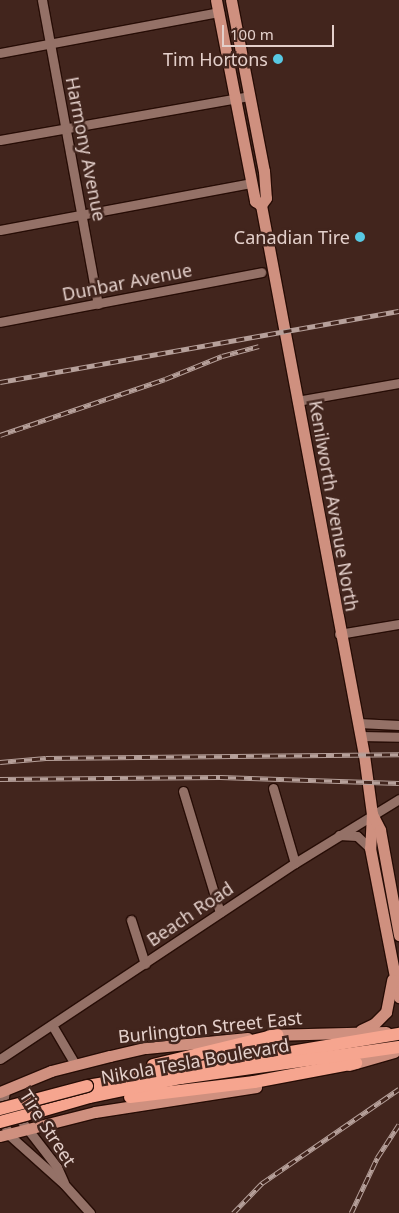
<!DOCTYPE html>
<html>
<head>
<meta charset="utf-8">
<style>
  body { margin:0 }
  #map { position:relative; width:399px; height:1213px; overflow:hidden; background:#42251d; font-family:"Noto Sans",sans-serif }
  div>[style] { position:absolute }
  .roads { filter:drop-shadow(1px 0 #270d06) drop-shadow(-1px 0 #270d06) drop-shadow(0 1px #270d06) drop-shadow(0 -1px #270d06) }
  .minor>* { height:9px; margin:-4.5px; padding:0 4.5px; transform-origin:4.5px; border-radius:4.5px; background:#947167 }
  .major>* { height:11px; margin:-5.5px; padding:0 5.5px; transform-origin:5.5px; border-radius:5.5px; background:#cf907f }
  .highway>* { height:12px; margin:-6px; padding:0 6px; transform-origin:6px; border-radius:6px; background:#f6a58f }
  .rail>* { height:4.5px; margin-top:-2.25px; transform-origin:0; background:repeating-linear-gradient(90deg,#42251d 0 8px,#b6a09a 0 16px); box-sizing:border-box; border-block:1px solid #b6a09a }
  .bridges { filter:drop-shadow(1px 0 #270d06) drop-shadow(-1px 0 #270d06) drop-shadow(0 1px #270d06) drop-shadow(0 -1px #270d06) }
  .highway-bridge>* { height:12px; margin:-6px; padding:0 6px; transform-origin:6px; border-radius:6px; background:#f6a58f }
  .dots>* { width:14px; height:14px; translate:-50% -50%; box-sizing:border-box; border:2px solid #42251d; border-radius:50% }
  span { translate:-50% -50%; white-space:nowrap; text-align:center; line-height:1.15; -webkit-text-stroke:5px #42251d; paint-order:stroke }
  .poi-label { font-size:18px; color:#e4d0cb }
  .right { translate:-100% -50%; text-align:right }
  .street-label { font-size:18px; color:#e4d0cb }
  .scale { position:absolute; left:222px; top:25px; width:112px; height:22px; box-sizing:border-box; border:2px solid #e4d0cb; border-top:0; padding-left:6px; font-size:15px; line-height:18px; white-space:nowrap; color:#e4d0cb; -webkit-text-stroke:4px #42251d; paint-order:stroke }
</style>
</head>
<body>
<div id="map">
  <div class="roads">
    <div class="minor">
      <i style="left:42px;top:0;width:309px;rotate:79.6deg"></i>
      <i style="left:0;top:53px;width:223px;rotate:-10.6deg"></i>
      <i style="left:0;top:140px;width:254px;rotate:-10deg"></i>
      <i style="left:0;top:230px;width:255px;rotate:-10.6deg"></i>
      <i style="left:0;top:322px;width:266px;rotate:-10.8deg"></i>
      <i style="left:297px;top:401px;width:104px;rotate:-10deg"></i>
      <i style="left:339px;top:634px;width:61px;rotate:-9.5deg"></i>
      <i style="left:358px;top:723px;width:41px;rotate:2.8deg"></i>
      <i style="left:360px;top:736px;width:39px;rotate:1deg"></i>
      <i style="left:273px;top:788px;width:78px;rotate:73.7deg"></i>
      <i style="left:183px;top:791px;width:127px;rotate:73.1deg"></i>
      <i style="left:339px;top:835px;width:18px;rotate:3deg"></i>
      <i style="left:357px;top:836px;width:18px;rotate:43deg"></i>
      <i style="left:131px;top:920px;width:46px;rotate:72.3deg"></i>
      <i style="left:52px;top:1025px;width:45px;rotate:59.5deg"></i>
      <i style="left:0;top:1059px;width:354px;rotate:-33.6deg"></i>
      <i style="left:295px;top:863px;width:122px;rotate:-31.6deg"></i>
      <i style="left:5px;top:1090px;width:22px;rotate:98deg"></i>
      <i style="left:2px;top:1112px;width:23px;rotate:75deg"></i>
      <i style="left:8px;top:1134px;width:75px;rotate:41.8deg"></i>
      <i style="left:64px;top:1184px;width:39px;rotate:48deg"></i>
      <i style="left:16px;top:1114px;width:67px;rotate:52.3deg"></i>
      <i style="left:57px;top:1167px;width:17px;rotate:66deg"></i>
    </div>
    <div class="major">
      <i style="left:216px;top:0;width:205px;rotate:79deg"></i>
      <i style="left:255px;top:201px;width:7px;rotate:34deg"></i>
      <i style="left:261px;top:205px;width:560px;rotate:79.39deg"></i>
      <i style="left:364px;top:755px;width:60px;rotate:82.3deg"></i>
      <i style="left:372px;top:814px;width:34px;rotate:93deg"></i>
      <i style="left:370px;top:848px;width:152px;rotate:79deg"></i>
      <i style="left:231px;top:0;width:174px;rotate:79.1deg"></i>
      <i style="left:264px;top:171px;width:27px;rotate:86deg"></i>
      <i style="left:266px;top:198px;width:9px;rotate:126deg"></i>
      <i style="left:372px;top:814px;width:18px;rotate:63deg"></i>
      <i style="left:380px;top:830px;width:107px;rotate:79.7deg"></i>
      <i style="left:361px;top:1030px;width:14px;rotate:-25deg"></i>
      <i style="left:374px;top:1024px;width:17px;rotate:-45deg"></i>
      <i style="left:386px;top:1012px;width:33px;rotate:-79deg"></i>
      <i style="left:269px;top:1035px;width:117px;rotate:-1.5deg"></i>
      <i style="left:349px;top:1065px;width:47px;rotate:-16.1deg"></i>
      <i style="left:0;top:1092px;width:55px;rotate:-22.4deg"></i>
      <i style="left:51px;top:1071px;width:61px;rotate:-14.3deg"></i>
      <i style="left:110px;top:1056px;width:37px;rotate:-13deg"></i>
      <i style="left:146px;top:1048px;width:102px;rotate:-5.6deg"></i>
      <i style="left:0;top:1136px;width:98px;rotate:-14.2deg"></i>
      <i style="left:95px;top:1112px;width:163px;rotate:-8.8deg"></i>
    </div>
    <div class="highway">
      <i style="left:153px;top:1065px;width:128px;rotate:-13.6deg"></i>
      <i style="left:87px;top:1086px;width:316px;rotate:-9.5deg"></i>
      <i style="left:130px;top:1097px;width:125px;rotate:-6.9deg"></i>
      <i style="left:254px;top:1082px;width:104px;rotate:-10.6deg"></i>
      <i style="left:27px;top:1115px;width:65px;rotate:-16.2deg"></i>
      <i style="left:89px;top:1097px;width:94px;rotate:-11.7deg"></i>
      <i style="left:181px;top:1078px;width:220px;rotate:-8.1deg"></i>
    </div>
  </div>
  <div class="rail">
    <i style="left:0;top:382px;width:405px;rotate:-10.1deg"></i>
    <i style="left:0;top:435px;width:174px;rotate:-18.7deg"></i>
    <i style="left:165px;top:379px;width:61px;rotate:-22deg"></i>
    <i style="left:222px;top:356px;width:38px;rotate:-15deg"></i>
    <i style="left:0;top:762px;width:46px;rotate:-5deg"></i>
    <i style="left:46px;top:758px;width:353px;rotate:-0.6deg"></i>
    <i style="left:0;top:779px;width:220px;rotate:-0.5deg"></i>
    <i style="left:220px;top:777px;width:179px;rotate:1.9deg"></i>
    <i style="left:233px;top:1213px;width:42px;rotate:-46deg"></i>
    <i style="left:262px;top:1183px;width:166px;rotate:-34.5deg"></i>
    <i style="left:351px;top:1213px;width:61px;rotate:-64.7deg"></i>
    <i style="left:377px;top:1158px;width:40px;rotate:-57.1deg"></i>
  </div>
  <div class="bridges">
    <div class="highway-bridge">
      <i style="left:0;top:1109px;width:90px;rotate:-14.8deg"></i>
      <i style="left:0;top:1122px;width:28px;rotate:-15deg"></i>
    </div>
  </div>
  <div class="dots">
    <i style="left:278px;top:59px;background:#58c9e3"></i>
    <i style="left:360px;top:237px;background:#58c9e3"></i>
  </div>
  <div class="poi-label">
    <span class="right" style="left:268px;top:59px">Tim Hortons</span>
    <span class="right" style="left:350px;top:237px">Canadian Tire</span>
  </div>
  <div class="street-label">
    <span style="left:86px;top:149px;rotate:79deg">Harmony Avenue</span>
    <span style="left:127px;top:282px;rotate:-11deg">Dunbar Avenue</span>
    <span style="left:334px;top:506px;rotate:80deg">Kenilworth Avenue North</span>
    <span style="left:190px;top:914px;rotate:-34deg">Beach Road</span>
    <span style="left:210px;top:1027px;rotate:-6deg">Burlington Street East</span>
    <span style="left:195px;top:1061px;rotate:-10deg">Nikola Tesla Boulevard</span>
    <span style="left:48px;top:1128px;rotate:57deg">Tire Street</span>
  </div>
  <div class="scale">100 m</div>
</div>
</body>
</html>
